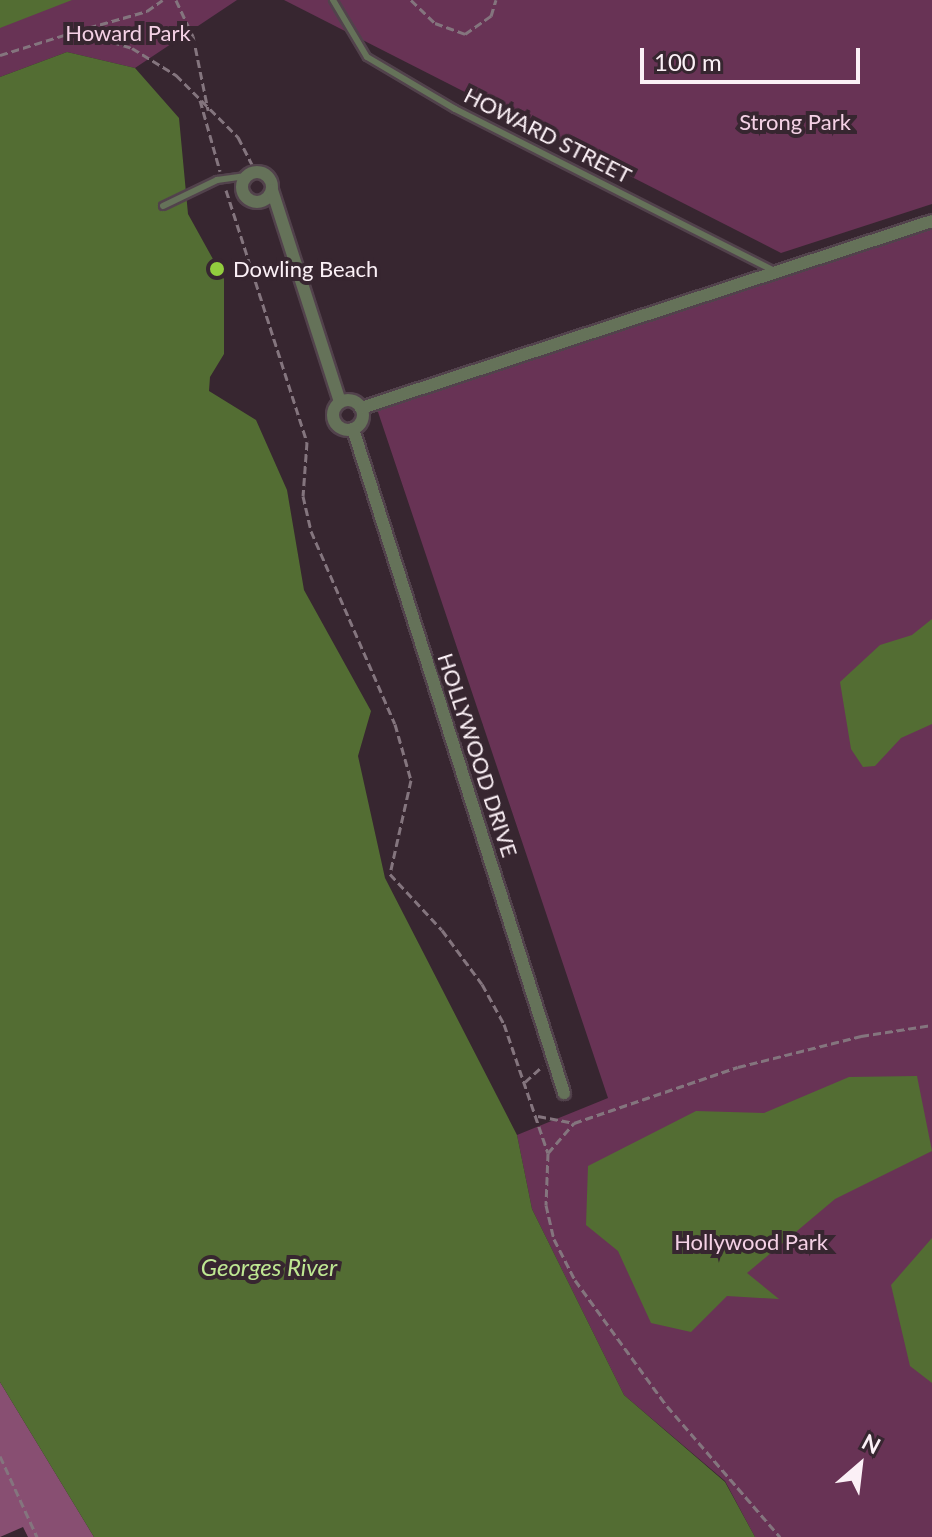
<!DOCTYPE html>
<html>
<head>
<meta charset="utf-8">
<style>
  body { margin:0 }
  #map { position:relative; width:932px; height:1537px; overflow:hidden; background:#372630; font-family:Lato,sans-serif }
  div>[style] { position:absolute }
  .green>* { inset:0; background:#683355 }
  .forest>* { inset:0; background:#884f72 }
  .water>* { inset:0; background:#536d33 }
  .path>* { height:3px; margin-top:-1.5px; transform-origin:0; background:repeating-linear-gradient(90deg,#84757e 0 8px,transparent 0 12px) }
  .roads { filter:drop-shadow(2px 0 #52424c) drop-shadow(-2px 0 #52424c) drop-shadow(0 2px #52424c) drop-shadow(0 -2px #52424c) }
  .lane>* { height:6px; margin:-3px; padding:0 3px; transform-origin:3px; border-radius:3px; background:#657259 }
  .street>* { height:12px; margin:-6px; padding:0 6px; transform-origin:6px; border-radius:6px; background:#657259 }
  .street>.ring { margin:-6px; padding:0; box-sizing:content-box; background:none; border:12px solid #657259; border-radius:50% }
  .dots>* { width:22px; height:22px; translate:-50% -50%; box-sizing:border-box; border:4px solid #372630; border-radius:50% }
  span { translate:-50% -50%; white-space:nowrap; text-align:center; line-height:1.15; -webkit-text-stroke:8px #372630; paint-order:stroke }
  .park-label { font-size:22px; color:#f4d1e5 }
  .street-label { font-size:22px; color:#fbf0f6 }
  .poi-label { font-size:22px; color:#fbf0f6 }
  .left { translate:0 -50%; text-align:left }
  .water-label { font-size:24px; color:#bee792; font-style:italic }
  .north { position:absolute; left:820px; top:1425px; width:80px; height:80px; -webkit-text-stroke:6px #372630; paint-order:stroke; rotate:28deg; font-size:22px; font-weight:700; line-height:32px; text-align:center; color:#fbf0f6 }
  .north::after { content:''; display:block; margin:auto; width:28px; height:36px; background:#fbf0f6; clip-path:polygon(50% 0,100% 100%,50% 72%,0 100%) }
  .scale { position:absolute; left:640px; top:48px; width:220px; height:36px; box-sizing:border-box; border:4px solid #fbf0f6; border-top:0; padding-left:10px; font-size:24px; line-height:28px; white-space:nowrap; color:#fbf0f6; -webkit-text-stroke:6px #372630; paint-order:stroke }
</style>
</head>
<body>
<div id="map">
  <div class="green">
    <i style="clip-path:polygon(0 0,237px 0,135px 68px,67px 52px,0 77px)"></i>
    <i style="clip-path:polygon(284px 0,932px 0,932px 204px,781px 253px)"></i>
    <i style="clip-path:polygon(932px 227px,932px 1537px,755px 1537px,725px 1481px,624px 1395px,532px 1209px,517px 1135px,608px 1098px,376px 406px)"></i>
  </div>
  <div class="forest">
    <i style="clip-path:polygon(0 1382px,94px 1537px,28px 1537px,23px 1527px,0 1537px)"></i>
  </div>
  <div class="water">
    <i style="clip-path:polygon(0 0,72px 0,0 28px)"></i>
    <i style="clip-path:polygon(67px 52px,135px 68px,179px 118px,188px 214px,224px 279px,224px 354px,210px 377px,209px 391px,256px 420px,287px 490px,304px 590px,371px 711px,358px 756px,385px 878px,517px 1135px,532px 1209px,624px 1395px,725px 1482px,755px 1537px,94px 1537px,0 1382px,0 77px)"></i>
    <i style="clip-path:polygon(932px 619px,932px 724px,901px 738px,875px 766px,863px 767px,851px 749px,840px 682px,880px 645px,912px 635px)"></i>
    <i style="clip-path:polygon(917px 1076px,932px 1151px,835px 1199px,747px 1273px,779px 1299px,727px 1296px,691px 1332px,651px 1323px,618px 1251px,586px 1225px,588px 1166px,696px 1111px,764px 1113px,849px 1077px)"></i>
    <i style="clip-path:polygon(932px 1238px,932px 1383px,910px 1366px,891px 1285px)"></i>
  </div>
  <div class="path">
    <i style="left:176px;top:0;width:40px;rotate:65deg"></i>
    <i style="left:193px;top:36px;width:76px;rotate:78.5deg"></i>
    <i style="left:411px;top:0;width:33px;rotate:44deg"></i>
    <i style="left:435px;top:23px;width:32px;rotate:20deg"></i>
    <i style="left:465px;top:34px;width:32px;rotate:-35deg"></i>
    <i style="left:491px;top:16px;width:17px;rotate:-73deg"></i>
    <i style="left:77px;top:31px;width:73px;rotate:-15.9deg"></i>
    <i style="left:147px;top:11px;width:19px;rotate:-35deg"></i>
    <i style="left:0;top:55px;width:81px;rotate:-17.3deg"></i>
    <i style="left:77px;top:31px;width:58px;rotate:17.2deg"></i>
    <i style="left:132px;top:48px;width:52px;rotate:31.5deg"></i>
    <i style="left:176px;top:75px;width:88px;rotate:45deg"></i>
    <i style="left:238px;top:137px;width:34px;rotate:63deg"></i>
    <i style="left:200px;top:100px;width:74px;rotate:74.3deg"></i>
    <i style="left:226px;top:190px;width:265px;rotate:72.2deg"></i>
    <i style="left:307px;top:442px;width:54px;rotate:94.2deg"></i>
    <i style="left:303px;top:496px;width:36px;rotate:77deg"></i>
    <i style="left:311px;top:531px;width:210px;rotate:66.5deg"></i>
    <i style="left:395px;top:724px;width:58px;rotate:74.1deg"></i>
    <i style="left:411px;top:780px;width:96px;rotate:102.6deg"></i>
    <i style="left:390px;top:874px;width:76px;rotate:47.1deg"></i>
    <i style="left:442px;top:930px;width:67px;rotate:53.5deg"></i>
    <i style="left:482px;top:984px;width:46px;rotate:61.2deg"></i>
    <i style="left:504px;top:1024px;width:136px;rotate:71.2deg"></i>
    <i style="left:548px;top:1153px;width:52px;rotate:92.2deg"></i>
    <i style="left:546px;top:1205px;width:35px;rotate:77deg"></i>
    <i style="left:554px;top:1239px;width:46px;rotate:62.9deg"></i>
    <i style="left:575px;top:1280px;width:156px;rotate:53.9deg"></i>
    <i style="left:667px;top:1406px;width:173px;rotate:49.2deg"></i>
    <i style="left:525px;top:1082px;width:24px;rotate:-42deg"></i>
    <i style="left:538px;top:1116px;width:37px;rotate:11deg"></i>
    <i style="left:548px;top:1153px;width:40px;rotate:-49deg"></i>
    <i style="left:574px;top:1123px;width:173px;rotate:-18.9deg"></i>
    <i style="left:738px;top:1067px;width:127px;rotate:-14.1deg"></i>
    <i style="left:861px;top:1036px;width:72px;rotate:-8.8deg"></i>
    <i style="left:0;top:1456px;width:89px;rotate:65.4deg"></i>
  </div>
  <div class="roads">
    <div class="lane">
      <i style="left:333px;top:0;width:66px;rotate:59.2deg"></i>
      <i style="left:367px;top:57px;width:102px;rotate:30.6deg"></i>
      <i style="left:455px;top:109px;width:359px;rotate:26.9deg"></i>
      <i style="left:163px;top:206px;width:60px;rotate:-25.7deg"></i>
      <i style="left:217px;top:180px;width:29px;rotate:-8deg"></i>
    </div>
    <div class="street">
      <i class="ring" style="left:242px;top:172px;width:18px;height:18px"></i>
      <i style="left:272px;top:190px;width:223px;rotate:72.2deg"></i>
      <i class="ring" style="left:333px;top:400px;width:18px;height:18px"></i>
      <i style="left:361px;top:408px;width:601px;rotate:-18.13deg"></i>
      <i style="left:353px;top:429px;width:697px;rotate:72.37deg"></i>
    </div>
  </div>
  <div class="dots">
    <i style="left:217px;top:269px;background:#92cd3e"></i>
  </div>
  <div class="park-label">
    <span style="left:128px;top:33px">Howard Park</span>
    <span style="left:795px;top:122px">Strong Park</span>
    <span style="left:751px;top:1242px">Hollywood Park</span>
  </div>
  <div class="street-label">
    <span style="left:548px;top:135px;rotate:27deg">HOWARD STREET</span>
    <span style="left:478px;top:755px;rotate:72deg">HOLLYWOOD DRIVE</span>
  </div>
  <div class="poi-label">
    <span class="left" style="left:233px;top:269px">Dowling Beach</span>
  </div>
  <div class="water-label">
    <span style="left:269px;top:1267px">Georges River</span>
  </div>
  <div class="north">N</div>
  <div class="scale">100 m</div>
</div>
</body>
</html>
